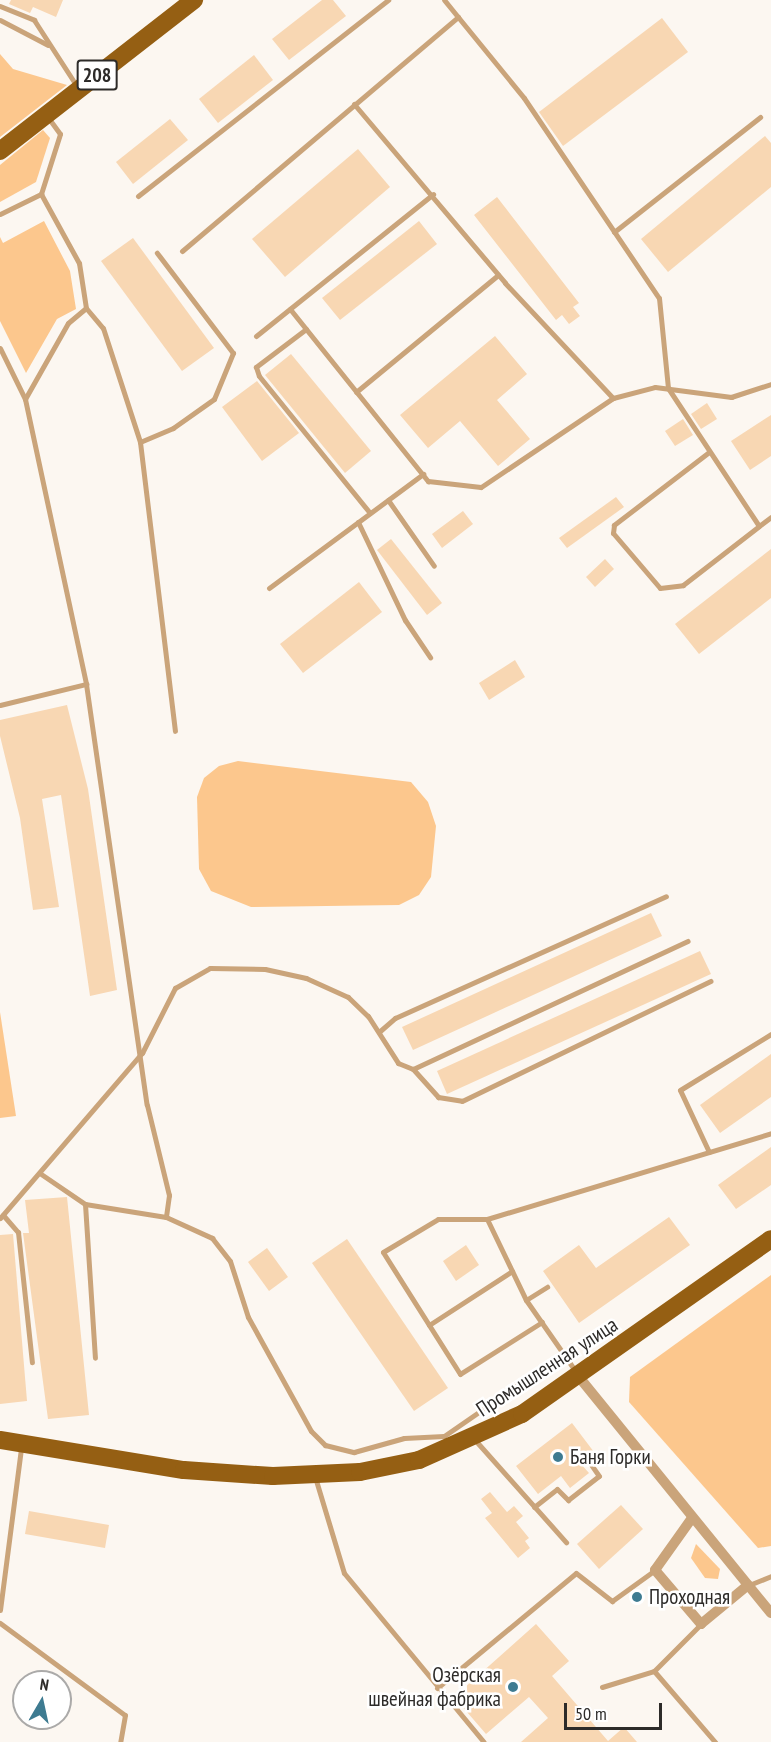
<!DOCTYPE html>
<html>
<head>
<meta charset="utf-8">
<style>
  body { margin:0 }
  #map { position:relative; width:771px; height:1742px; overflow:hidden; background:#fcf7f1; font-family:"PT Sans Narrow",sans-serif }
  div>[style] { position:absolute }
  .green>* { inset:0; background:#fcc78d }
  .building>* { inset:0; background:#f8d7b3 }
  .lane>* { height:5px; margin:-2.5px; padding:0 2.5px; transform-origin:2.5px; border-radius:2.5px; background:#caa47a }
  .street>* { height:10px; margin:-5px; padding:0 5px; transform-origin:5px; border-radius:5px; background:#caa47a }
  .primary>* { height:18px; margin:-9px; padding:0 9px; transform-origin:9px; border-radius:9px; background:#955f13 }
  .dots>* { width:16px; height:16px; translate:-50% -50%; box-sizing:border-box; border:3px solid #fff; border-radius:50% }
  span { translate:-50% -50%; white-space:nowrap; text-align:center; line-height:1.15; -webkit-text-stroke:5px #fff; paint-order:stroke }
  .shield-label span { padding:2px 4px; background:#fff; border:2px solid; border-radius:4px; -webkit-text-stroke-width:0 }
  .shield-label { font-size:20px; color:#2d2b29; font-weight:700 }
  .street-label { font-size:21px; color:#2d2b29 }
  .poi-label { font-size:21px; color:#2d2b29 }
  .left { translate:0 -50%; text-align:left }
  .right { translate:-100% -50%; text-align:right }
  .north { position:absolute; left:12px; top:1670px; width:60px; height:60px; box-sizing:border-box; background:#fff; border:2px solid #abaaa9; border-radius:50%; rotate:9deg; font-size:16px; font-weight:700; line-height:24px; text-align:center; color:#2d2b29 }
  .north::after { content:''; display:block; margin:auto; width:21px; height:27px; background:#3e7b91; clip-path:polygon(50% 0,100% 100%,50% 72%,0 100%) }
  .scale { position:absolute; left:564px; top:1703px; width:98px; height:27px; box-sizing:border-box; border:3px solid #2d2b29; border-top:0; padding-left:8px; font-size:18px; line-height:21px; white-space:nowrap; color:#2d2b29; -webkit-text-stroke:4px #fff; paint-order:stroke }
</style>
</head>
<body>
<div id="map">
  <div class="green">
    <i style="clip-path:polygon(0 54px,13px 69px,67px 85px,0 137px)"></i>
    <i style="clip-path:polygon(43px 130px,50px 138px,36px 182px,0 202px,0 165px)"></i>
    <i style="clip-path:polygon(44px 221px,70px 271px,76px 309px,57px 319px,26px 373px,0 321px,0 237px,3px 243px)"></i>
    <i style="clip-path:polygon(238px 761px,411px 782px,428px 802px,436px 826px,431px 877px,419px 895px,399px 905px,251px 907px,211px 891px,199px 869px,197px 797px,204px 778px,219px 766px)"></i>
    <i style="clip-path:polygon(0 1012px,16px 1116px,0 1118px)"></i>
    <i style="clip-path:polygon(771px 1275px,771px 1546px,758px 1548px,629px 1402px,630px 1377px)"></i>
    <i style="clip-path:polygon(696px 1544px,720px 1569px,718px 1579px,705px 1578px,691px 1558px)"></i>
  </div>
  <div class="building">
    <i style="clip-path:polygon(11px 0,63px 0,56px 17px,33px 7px,30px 13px,9px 4px)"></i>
    <i style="clip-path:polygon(322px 0,333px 0,346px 16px,289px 60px,272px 39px)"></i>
    <i style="clip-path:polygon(662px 18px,688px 52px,563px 146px,539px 112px)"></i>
    <i style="clip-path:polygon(254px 55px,273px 80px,218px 123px,199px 99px)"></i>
    <i style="clip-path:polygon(170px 119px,188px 140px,133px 184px,116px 162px)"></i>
    <i style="clip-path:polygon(765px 136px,771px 143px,771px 187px,668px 272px,641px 239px)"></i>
    <i style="clip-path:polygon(358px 149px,390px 187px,285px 277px,252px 239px)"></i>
    <i style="clip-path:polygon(497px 197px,579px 303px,573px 307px,580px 316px,569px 324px,562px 315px,556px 320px,474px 215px)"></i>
    <i style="clip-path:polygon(419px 221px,437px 244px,340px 320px,322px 298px)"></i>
    <i style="clip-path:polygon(133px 238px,214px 348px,182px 371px,101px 261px)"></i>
    <i style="clip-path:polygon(495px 336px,527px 374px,497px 400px,530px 439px,498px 466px,460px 421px,428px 448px,400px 415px)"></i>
    <i style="clip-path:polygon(291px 354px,371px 451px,345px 473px,265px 375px)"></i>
    <i style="clip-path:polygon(257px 381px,299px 433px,262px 461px,222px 407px)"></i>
    <i style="clip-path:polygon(707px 403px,717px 419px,701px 429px,691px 414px)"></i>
    <i style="clip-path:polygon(771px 415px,771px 456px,750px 470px,731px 441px)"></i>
    <i style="clip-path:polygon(683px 419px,693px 435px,675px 446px,665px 431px)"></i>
    <i style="clip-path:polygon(616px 497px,624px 507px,567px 548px,559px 538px)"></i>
    <i style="clip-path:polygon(463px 511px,473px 524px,442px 548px,432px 534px)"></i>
    <i style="clip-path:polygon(391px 539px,442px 603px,427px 615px,377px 550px)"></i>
    <i style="clip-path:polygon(771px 549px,771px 598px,699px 654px,675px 624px)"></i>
    <i style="clip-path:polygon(605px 559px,614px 569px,595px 587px,586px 577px)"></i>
    <i style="clip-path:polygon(359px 582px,382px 612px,303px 673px,280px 644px)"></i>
    <i style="clip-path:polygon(515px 660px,525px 677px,489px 700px,479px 683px)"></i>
    <i style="clip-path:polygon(67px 705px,88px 789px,117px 990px,90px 996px,61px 795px,42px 799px,59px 907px,33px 910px,20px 818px,0 736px,0 720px)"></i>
    <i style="clip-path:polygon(651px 913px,662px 936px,413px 1050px,402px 1027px)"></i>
    <i style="clip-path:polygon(700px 951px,711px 974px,447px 1094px,437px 1071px)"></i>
    <i style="clip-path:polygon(771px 1054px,771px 1097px,720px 1133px,700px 1105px)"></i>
    <i style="clip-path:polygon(771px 1147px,771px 1185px,736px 1209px,718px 1185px)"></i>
    <i style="clip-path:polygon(67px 1197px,89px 1415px,48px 1419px,23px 1233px,29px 1233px,25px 1200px)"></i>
    <i style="clip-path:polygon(669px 1217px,690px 1245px,579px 1323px,543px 1271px,579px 1245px,596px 1268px)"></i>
    <i style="clip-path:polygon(13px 1234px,27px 1401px,0 1404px,0 1235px)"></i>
    <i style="clip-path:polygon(347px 1239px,448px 1388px,414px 1411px,312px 1263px)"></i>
    <i style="clip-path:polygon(466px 1245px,479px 1265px,456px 1281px,443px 1261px)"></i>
    <i style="clip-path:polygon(267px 1248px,288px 1277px,269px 1291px,248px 1262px)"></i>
    <i style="clip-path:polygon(572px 1423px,594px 1452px,580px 1463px,589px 1473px,570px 1488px,561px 1476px,538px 1494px,516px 1466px)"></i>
    <i style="clip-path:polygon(490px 1492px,507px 1512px,514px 1506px,523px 1516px,516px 1522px,529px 1538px,525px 1541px,530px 1548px,518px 1558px,485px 1518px,492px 1513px,481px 1499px)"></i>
    <i style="clip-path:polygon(621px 1505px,643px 1529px,599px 1569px,577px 1544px)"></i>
    <i style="clip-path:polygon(29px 1511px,109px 1525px,105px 1548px,25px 1534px)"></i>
    <i style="clip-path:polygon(536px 1624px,569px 1661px,552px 1676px,608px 1741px,624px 1727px,637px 1742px,521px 1742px,548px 1718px,529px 1697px,486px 1734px,454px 1697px)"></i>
  </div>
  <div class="lane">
    <i style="left:0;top:6px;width:37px;rotate:22deg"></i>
    <i style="left:34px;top:20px;width:81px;rotate:57.1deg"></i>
    <i style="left:458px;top:17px;width:104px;rotate:50.8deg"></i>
    <i style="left:524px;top:98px;width:241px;rotate:56deg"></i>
    <i style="left:659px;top:298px;width:90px;rotate:84.3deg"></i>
    <i style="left:668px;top:388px;width:165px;rotate:56.6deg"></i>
    <i style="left:759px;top:526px;width:15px;rotate:-37deg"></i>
    <i style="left:0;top:20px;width:54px;rotate:27.5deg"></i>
    <i style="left:354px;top:104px;width:234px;rotate:49.8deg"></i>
    <i style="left:505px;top:283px;width:158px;rotate:46.8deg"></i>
    <i style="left:613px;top:398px;width:43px;rotate:-14.7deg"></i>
    <i style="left:655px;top:387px;width:77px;rotate:7.5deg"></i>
    <i style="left:731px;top:397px;width:42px;rotate:-18deg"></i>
    <i style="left:47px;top:116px;width:22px;rotate:54deg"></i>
    <i style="left:60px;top:134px;width:63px;rotate:107.6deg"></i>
    <i style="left:41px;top:194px;width:79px;rotate:61.2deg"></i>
    <i style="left:79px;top:263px;width:46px;rotate:81.2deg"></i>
    <i style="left:86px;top:308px;width:26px;rotate:50deg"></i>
    <i style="left:103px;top:328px;width:120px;rotate:72deg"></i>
    <i style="left:140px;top:442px;width:291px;rotate:83.1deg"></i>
    <i style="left:138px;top:196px;width:318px;rotate:-38.1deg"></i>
    <i style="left:0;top:214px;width:46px;rotate:-26deg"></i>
    <i style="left:614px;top:232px;width:186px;rotate:-38.2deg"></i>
    <i style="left:182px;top:251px;width:362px;rotate:-40.3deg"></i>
    <i style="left:458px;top:17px;width:22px;rotate:-129deg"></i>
    <i style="left:290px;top:309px;width:221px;rotate:51.3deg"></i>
    <i style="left:428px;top:481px;width:53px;rotate:6.5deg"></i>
    <i style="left:481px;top:487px;width:159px;rotate:-34deg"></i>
    <i style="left:306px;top:329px;width:63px;rotate:142.8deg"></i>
    <i style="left:256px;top:367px;width:9px;rotate:72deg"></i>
    <i style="left:259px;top:376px;width:176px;rotate:51deg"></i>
    <i style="left:256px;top:336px;width:227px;rotate:-38.7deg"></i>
    <i style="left:0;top:348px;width:57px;rotate:63.9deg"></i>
    <i style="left:25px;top:399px;width:291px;rotate:77.9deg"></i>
    <i style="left:86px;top:684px;width:425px;rotate:81.8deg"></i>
    <i style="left:147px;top:1105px;width:93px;rotate:76.3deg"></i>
    <i style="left:169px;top:1195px;width:22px;rotate:98deg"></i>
    <i style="left:356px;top:392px;width:184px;rotate:-39.5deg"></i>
    <i style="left:25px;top:399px;width:87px;rotate:-60.5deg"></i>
    <i style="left:68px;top:323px;width:23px;rotate:-40deg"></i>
    <i style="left:140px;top:442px;width:36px;rotate:-23deg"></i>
    <i style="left:173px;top:428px;width:50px;rotate:-35.3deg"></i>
    <i style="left:214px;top:399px;width:50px;rotate:-67.6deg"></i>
    <i style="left:233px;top:353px;width:126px;rotate:-127.2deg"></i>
    <i style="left:709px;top:452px;width:120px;rotate:142.5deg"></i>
    <i style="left:614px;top:525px;width:8px;rotate:97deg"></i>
    <i style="left:613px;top:533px;width:72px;rotate:49.5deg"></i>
    <i style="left:660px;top:588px;width:23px;rotate:-7deg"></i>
    <i style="left:683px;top:585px;width:96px;rotate:-37.8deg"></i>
    <i style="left:388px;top:500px;width:80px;rotate:55.1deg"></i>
    <i style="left:358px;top:522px;width:109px;rotate:64.4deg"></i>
    <i style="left:405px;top:620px;width:45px;rotate:56deg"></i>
    <i style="left:269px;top:588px;width:192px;rotate:-36.5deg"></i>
    <i style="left:0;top:705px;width:89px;rotate:-13.7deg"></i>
    <i style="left:380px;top:1031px;width:20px;rotate:-41deg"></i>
    <i style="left:395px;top:1018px;width:297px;rotate:-24.2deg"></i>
    <i style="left:413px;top:1069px;width:38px;rotate:48deg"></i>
    <i style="left:438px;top:1097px;width:24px;rotate:9deg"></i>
    <i style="left:462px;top:1101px;width:276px;rotate:-25.8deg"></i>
    <i style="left:709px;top:1152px;width:68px;rotate:-115.1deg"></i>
    <i style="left:680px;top:1090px;width:107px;rotate:-31.6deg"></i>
    <i style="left:41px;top:1174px;width:53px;rotate:34.3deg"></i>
    <i style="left:85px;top:1204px;width:82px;rotate:9.1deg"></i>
    <i style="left:166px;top:1217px;width:51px;rotate:24.5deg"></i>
    <i style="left:212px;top:1238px;width:29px;rotate:52deg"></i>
    <i style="left:230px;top:1261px;width:59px;rotate:72.2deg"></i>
    <i style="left:248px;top:1317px;width:130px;rotate:61.1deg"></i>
    <i style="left:311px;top:1431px;width:20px;rotate:45deg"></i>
    <i style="left:325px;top:1445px;width:30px;rotate:14deg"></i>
    <i style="left:354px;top:1452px;width:52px;rotate:-15.6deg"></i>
    <i style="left:404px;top:1438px;width:40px;rotate:-2.9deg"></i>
    <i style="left:444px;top:1436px;width:137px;rotate:-34.6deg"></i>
    <i style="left:85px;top:1204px;width:154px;rotate:86.3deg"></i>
    <i style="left:3px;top:1215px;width:23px;rotate:49deg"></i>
    <i style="left:18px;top:1232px;width:131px;rotate:83.9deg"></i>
    <i style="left:0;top:1218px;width:218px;rotate:-49.3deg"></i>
    <i style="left:142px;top:1053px;width:73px;rotate:-63.1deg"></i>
    <i style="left:175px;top:988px;width:40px;rotate:-29.7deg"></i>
    <i style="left:210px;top:968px;width:55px;rotate:1deg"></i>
    <i style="left:265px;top:969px;width:42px;rotate:12.4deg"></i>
    <i style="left:306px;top:978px;width:46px;rotate:24.3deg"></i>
    <i style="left:348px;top:997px;width:28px;rotate:44deg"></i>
    <i style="left:368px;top:1016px;width:56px;rotate:57.4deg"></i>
    <i style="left:398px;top:1063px;width:16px;rotate:22deg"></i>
    <i style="left:413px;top:1069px;width:303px;rotate:-25deg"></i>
    <i style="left:487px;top:1219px;width:90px;rotate:64.3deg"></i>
    <i style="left:526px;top:1300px;width:88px;rotate:55.2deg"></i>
    <i style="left:526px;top:1300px;width:25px;rotate:-32deg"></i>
    <i style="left:542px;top:1322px;width:97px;rotate:147.6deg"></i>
    <i style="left:460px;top:1374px;width:144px;rotate:-122.3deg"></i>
    <i style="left:383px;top:1252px;width:64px;rotate:-31deg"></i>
    <i style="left:438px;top:1219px;width:49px"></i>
    <i style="left:487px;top:1219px;width:297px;rotate:-16.8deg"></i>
    <i style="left:429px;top:1325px;width:99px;rotate:-33deg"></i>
    <i style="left:475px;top:1440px;width:137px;rotate:48.3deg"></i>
    <i style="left:315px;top:1477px;width:100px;rotate:73.2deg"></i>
    <i style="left:344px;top:1573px;width:219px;rotate:50.4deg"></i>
    <i style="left:534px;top:1507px;width:29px;rotate:-38deg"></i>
    <i style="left:557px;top:1489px;width:16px;rotate:45deg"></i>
    <i style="left:568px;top:1500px;width:39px;rotate:-38deg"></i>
    <i style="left:599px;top:1476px;width:16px;rotate:-125deg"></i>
    <i style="left:749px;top:1585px;width:24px;rotate:-22deg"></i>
    <i style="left:0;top:1610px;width:163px;rotate:-82.6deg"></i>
    <i style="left:0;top:1623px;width:155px;rotate:36.4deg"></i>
    <i style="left:125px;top:1715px;width:27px;rotate:100deg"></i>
    <i style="left:654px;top:1671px;width:94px;rotate:49.3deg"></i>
    <i style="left:602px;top:1687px;width:54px;rotate:-17.1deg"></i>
    <i style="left:654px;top:1671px;width:66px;rotate:-45deg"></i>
    <i style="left:437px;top:1688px;width:180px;rotate:-39.6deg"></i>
    <i style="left:576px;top:1573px;width:46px;rotate:37.9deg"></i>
    <i style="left:612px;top:1601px;width:53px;rotate:-35.8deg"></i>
  </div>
  <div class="street">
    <i style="left:579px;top:1377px;width:304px;rotate:50.9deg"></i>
    <i style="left:692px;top:1518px;width:64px;rotate:125.4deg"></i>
    <i style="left:655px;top:1570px;width:71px;rotate:49.6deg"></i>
    <i style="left:701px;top:1624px;width:61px;rotate:-39.7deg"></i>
  </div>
  <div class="primary">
    <i style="left:0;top:151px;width:246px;rotate:-37.9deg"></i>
    <i style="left:0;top:1440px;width:186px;rotate:9.3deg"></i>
    <i style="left:184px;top:1470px;width:89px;rotate:3.9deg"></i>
    <i style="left:273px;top:1476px;width:87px;rotate:-2.6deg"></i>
    <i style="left:360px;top:1472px;width:60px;rotate:-11.5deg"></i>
    <i style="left:419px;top:1460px;width:113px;rotate:-24.1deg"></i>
    <i style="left:522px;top:1414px;width:304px;rotate:-35.1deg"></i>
  </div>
  <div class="dots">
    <i style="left:558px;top:1457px;background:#3e7b91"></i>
    <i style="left:637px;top:1597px;background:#3e7b91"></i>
    <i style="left:513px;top:1687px;background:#3e7b91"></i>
  </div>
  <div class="shield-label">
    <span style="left:97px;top:75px">208</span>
  </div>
  <div class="street-label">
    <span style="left:547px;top:1367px;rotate:-33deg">Промышленная улица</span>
  </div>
  <div class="poi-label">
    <span class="left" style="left:570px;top:1457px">Баня Горки</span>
    <span class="left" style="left:649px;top:1597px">Проходная</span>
    <span class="right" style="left:501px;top:1687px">Озёрская<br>швейная фабрика</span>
  </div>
  <div class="north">N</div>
  <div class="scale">50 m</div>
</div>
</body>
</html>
